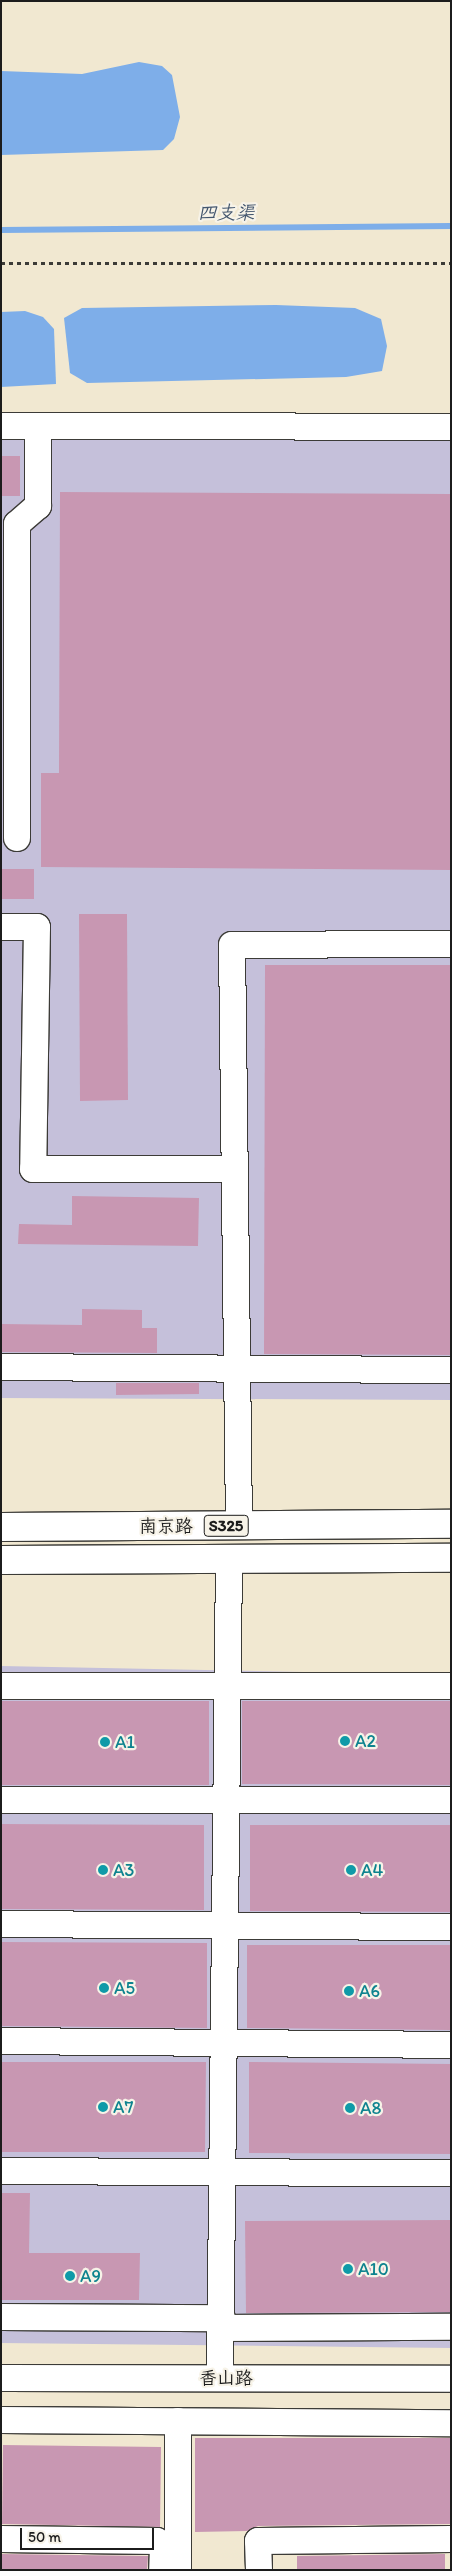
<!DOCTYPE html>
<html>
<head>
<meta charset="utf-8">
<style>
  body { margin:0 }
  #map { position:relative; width:452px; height:2571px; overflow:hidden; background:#f1e8d1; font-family:Itim,"LXGW WenKai TC",sans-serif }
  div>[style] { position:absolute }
  .industrial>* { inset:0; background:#c5c0da }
  .water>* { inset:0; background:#7eaee9 }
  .stream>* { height:5.5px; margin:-2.75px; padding:0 2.75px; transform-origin:2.75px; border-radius:2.75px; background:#7eaee9 }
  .building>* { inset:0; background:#c897b2 }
  .path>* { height:3px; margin-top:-1.5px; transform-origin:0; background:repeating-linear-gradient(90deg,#3c3b37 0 4px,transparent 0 8px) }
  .roads { filter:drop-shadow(1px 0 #3c3b37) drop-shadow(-1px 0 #3c3b37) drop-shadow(0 1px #3c3b37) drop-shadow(0 -1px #3c3b37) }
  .minor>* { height:26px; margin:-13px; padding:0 13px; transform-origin:13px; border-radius:13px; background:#fff }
  .major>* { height:28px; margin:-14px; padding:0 14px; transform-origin:14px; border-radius:14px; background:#fff }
  .dots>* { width:14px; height:14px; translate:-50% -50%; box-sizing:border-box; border:2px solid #f7f3e8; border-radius:50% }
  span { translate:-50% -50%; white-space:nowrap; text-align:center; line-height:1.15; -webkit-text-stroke:4.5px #f7f3e8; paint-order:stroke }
  .shield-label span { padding:1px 4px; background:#f7f3e8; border:1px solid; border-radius:4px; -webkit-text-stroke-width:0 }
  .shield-label { font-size:16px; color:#1c1c1c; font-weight:700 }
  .street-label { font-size:18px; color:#1c1c1c }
  .culture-label { font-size:18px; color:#0d838f }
  .left { translate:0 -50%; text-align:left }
  .water-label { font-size:19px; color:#43566e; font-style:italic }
  .frame { position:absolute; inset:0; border:2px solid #1c1c1c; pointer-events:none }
  .scale { position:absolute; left:20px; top:2528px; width:134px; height:22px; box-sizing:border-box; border:2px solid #1c1c1c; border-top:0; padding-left:6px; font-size:15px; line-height:18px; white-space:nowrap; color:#1c1c1c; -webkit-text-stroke:4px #f7f3e8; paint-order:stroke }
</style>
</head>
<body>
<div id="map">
  <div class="industrial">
    <i style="clip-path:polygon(1px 413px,451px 413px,451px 1400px,1px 1398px)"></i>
    <i style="clip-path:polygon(1px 1666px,451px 1675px,451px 2348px,1px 2343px)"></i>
  </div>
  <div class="water">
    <i style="clip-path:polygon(139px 62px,162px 66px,172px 75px,180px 117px,174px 139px,163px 150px,1px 155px,1px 71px,82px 74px)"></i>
    <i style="clip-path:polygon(276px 305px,355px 308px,381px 319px,387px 346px,382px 371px,346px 377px,87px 383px,70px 373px,64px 318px,82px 308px)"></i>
    <i style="clip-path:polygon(25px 311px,43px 317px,54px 329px,56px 384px,1px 387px,1px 312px)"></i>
  </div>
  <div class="stream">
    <i style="left:1px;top:230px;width:450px;rotate:-0.5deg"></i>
  </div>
  <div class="building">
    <i style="clip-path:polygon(1px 456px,20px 456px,20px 496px,1px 496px)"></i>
    <i style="clip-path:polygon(60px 492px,451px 494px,451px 870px,41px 867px,41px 773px,59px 773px)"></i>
    <i style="clip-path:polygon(1px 869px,34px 869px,34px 899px,1px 899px)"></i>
    <i style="clip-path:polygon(79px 914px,127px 914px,128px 1100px,80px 1101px)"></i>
    <i style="clip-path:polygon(265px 965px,451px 965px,451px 1355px,264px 1354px)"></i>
    <i style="clip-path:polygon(72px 1196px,199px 1198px,198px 1246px,18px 1244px,19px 1224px,72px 1225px)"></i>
    <i style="clip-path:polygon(82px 1309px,142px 1310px,142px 1328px,157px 1328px,157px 1353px,1px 1352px,1px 1324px,82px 1325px)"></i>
    <i style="clip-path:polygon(116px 1383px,199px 1383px,199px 1394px,116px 1395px)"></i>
    <i style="clip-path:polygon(1px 1701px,209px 1701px,209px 1785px,1px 1785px)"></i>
    <i style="clip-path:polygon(242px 1701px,451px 1701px,451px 1785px,242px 1784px)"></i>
    <i style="clip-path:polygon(1px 1824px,204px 1825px,204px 1910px,1px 1909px)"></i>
    <i style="clip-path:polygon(250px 1825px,451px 1825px,451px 1912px,250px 1911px)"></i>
    <i style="clip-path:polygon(1px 1942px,207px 1943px,207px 2028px,1px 2026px)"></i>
    <i style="clip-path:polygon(247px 1945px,451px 1945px,451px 2030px,247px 2028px)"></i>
    <i style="clip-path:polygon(1px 2062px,206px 2062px,205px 2152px,1px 2152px)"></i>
    <i style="clip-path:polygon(249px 2062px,451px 2064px,451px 2154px,249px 2153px)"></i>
    <i style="clip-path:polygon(1px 2193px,30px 2193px,29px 2253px,140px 2253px,139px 2300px,1px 2300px)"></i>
    <i style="clip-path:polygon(451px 2220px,451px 2312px,246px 2313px,245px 2221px)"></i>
    <i style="clip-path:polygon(195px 2438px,451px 2438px,451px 2524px,258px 2526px,247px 2531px,195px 2532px)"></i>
    <i style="clip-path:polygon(3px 2445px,161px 2447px,160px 2527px,2px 2524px)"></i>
    <i style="clip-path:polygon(1px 2554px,148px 2556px,147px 2570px,1px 2570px)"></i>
    <i style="clip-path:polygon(445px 2554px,445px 2570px,297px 2570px,297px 2556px)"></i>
  </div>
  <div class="path">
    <i style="left:1px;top:263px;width:450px"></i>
  </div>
  <div class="roads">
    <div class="minor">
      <i style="left:1px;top:426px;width:450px;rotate:0.1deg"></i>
      <i style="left:17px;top:838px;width:314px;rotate:-90deg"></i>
      <i style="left:17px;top:524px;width:28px;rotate:-41deg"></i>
      <i style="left:38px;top:506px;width:80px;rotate:-90deg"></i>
      <i style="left:1px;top:927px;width:36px"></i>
      <i style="left:37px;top:927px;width:242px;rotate:90.9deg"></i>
      <i style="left:33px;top:1169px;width:202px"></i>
      <i style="left:1px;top:1367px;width:450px;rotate:0.4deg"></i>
      <i style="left:239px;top:1525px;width:580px;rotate:-90.69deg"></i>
      <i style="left:232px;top:945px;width:219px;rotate:-0.3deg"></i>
      <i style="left:1px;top:1686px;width:450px"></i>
      <i style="left:1px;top:1800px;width:450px"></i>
      <i style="left:1px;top:1924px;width:450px;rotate:0.4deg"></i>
      <i style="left:1px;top:2041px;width:450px;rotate:0.5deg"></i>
      <i style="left:1px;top:2171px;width:450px;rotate:0.3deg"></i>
      <i style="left:1px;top:2317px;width:221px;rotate:0.3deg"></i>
      <i style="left:222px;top:2328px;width:229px;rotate:-0.3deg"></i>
      <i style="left:1px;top:2378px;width:450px;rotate:0.1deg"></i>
      <i style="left:220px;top:2378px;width:819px;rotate:-89.37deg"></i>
      <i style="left:1px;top:2420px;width:450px;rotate:0.4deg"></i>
      <i style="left:178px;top:2421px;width:149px;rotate:90deg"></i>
      <i style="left:1px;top:2539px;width:156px;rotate:0.7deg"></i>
      <i style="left:157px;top:2541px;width:8px;rotate:45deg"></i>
      <i style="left:163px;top:2547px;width:23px;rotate:92deg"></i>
      <i style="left:259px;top:2570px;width:29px;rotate:-92deg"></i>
      <i style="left:258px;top:2541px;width:193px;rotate:-0.6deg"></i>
    </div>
    <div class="major">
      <i style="left:1px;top:1527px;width:450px;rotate:-0.4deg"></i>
      <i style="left:1px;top:1560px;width:450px;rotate:-0.3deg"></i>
    </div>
  </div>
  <div class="dots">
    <i style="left:345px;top:1741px;background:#0f9aa8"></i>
    <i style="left:105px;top:1742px;background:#0f9aa8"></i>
    <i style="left:103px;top:1870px;background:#0f9aa8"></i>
    <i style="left:351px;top:1870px;background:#0f9aa8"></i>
    <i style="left:104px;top:1988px;background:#0f9aa8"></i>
    <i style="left:349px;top:1991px;background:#0f9aa8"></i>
    <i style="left:103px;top:2107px;background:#0f9aa8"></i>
    <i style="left:350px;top:2108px;background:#0f9aa8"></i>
    <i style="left:348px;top:2269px;background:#0f9aa8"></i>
    <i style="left:70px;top:2276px;background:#0f9aa8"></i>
  </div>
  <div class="shield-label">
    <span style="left:226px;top:1526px">S325</span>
  </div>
  <div class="street-label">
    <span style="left:166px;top:1526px">南京路</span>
    <span style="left:226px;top:2378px">香山路</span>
  </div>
  <div class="culture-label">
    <span class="left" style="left:355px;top:1741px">A2</span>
    <span class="left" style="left:115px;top:1742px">A1</span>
    <span class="left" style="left:113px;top:1870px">A3</span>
    <span class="left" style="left:361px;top:1870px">A4</span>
    <span class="left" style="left:114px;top:1988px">A5</span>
    <span class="left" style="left:359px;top:1991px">A6</span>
    <span class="left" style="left:113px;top:2107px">A7</span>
    <span class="left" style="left:360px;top:2108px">A8</span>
    <span class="left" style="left:358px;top:2269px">A10</span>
    <span class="left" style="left:80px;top:2276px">A9</span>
  </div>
  <div class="water-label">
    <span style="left:226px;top:213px">四支渠</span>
  </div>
  <div class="frame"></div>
  <div class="scale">50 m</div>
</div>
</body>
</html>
